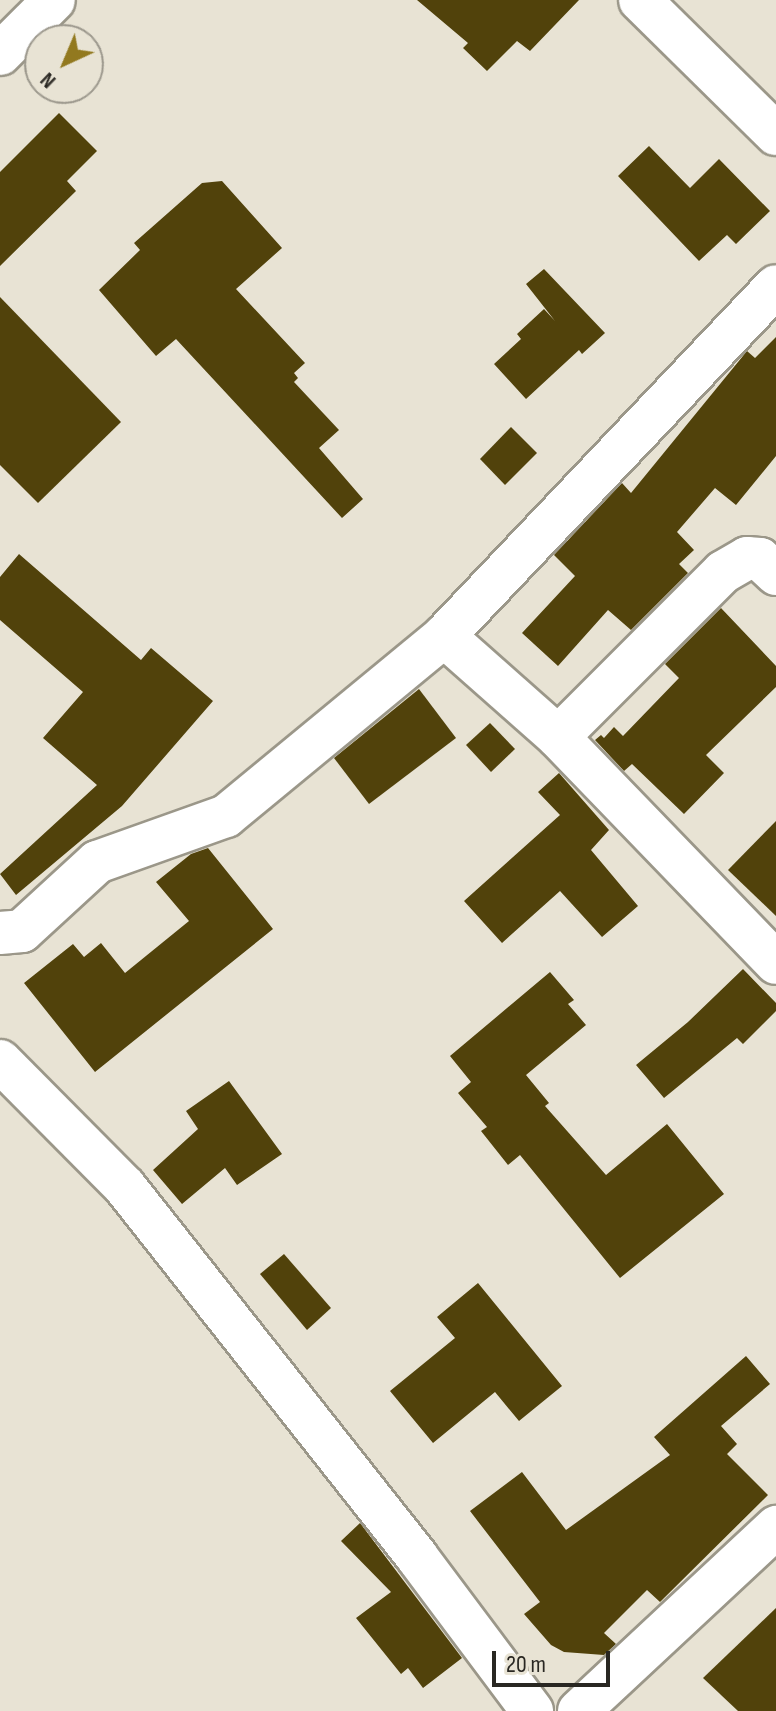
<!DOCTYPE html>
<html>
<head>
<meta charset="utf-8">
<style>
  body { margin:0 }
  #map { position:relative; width:776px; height:1711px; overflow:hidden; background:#e8e3d4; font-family:"Sofia Sans Condensed",sans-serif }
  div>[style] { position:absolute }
  .building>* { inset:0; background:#51420b }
  .roads { filter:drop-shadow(2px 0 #9b9789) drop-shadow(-2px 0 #9b9789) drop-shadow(0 2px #9b9789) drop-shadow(0 -2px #9b9789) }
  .minor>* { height:42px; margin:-21px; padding:0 21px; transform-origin:21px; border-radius:21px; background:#fff }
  span { translate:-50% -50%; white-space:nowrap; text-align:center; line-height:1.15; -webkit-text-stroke:8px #e8e3d4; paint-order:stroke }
  .north { position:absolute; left:24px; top:24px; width:80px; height:80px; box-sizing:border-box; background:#e8e3d4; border:2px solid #9c988d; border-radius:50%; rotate:224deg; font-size:22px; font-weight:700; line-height:32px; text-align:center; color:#292722 }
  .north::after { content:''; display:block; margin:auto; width:28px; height:36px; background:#92791f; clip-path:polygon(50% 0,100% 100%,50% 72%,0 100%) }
  .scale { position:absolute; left:492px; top:1651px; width:118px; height:36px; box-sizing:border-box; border:4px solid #292722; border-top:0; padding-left:10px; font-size:24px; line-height:28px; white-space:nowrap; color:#292722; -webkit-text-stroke:6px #e8e3d4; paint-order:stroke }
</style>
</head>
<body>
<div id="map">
  <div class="building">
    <i style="clip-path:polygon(417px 0,579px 0,530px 51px,517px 41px,487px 71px,463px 48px,468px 43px)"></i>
    <i style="clip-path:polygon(59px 113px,97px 151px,67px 181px,76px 191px,0 266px,0 172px)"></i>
    <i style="clip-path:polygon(649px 146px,690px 188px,719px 159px,770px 211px,736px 244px,727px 235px,699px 261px,618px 176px)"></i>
    <i style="clip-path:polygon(222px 181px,282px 248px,236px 289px,305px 363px,294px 373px,298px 378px,294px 382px,339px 430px,319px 448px,363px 499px,342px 518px,176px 339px,156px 356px,99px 290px,140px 250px,134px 243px,202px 183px)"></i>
    <i style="clip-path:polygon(544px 269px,605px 333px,582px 354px,579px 350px,526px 399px,494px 364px,521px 339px,517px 334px,544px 309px,555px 321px,526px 284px)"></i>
    <i style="clip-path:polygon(0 297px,121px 422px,38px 503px,0 465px)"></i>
    <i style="clip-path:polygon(776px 337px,776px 456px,736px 505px,715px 488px,677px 532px,694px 550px,679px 564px,688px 573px,631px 630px,608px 610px,558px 666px,522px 633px,575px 576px,554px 555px,622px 483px,631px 493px,747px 351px,755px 358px)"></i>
    <i style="clip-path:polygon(511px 427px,537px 453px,505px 485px,480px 459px)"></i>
    <i style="clip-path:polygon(19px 554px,141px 660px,151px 648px,213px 701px,122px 806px,16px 895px,0 874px,97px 785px,43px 738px,83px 692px,0 620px,0 577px)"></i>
    <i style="clip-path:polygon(721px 608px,776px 666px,776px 687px,706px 755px,724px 773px,684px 814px,632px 764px,624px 771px,595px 740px,601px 735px,604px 738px,614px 727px,623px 736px,679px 678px,665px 664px)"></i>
    <i style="clip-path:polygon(419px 689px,456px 738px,369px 804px,334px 758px)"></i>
    <i style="clip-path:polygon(490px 723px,515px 749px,491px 772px,466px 745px)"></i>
    <i style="clip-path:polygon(559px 773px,609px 830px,591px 850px,638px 906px,602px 937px,560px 891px,502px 943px,464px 901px,560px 815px,538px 792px)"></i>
    <i style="clip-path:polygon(776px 821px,776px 916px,728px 870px)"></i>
    <i style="clip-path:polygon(208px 848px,273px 929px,95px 1072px,24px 983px,73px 944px,84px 957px,101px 943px,125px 973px,189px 921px,156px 882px,191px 854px)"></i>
    <i style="clip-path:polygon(743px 969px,776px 1003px,776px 1011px,743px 1044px,737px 1038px,664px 1098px,636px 1065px,688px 1022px)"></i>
    <i style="clip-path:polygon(550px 972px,574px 1000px,568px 1004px,586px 1025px,526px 1075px,549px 1103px,545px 1106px,606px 1175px,667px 1124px,724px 1194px,620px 1278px,520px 1155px,508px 1165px,481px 1131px,487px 1127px,458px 1093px,471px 1082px,450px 1056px)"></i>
    <i style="clip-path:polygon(229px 1081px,282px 1154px,237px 1185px,225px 1168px,182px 1204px,153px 1170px,198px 1129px,186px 1111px)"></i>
    <i style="clip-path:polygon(284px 1254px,331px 1308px,307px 1330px,260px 1274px)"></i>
    <i style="clip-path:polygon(478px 1283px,562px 1386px,519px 1421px,495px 1392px,433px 1443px,390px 1391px,455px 1338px,437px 1317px)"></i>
    <i style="clip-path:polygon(746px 1356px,770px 1384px,721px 1426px,737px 1444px,727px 1454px,768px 1495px,660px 1602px,647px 1590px,604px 1633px,616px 1644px,604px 1655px,564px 1652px,551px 1645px,524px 1614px,540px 1602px,470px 1511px,522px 1472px,566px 1530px,670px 1455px,654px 1437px)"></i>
    <i style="clip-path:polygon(360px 1523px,462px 1658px,423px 1688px,408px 1668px,401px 1674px,356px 1618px,391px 1592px,341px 1541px)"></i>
    <i style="clip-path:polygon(776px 1608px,776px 1711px,738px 1711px,703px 1678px)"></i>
  </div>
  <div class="roads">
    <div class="minor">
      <i style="left:640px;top:0;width:191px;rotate:44.6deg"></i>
      <i style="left:0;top:54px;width:76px;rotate:-45deg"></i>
      <i style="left:444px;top:636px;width:152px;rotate:41.5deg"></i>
      <i style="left:558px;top:737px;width:314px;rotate:46deg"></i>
      <i style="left:558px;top:737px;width:233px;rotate:-45deg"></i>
      <i style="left:723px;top:572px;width:28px;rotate:-30deg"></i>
      <i style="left:747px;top:558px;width:13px;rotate:4deg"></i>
      <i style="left:760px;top:559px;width:22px;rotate:43deg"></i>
      <i style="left:0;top:933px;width:22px;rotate:-5deg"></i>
      <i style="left:22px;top:931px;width:102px;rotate:-42.6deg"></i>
      <i style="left:97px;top:862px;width:137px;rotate:-19.6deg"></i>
      <i style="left:226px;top:816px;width:283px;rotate:-39.5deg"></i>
      <i style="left:444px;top:636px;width:482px;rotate:-46.5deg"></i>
      <i style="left:0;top:1061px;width:177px;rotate:45.2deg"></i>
      <i style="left:125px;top:1187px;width:471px;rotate:51.7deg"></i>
      <i style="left:417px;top:1557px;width:192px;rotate:53.2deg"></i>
      <i style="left:579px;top:1711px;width:270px;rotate:-43deg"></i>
    </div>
  </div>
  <div class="north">N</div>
  <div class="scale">20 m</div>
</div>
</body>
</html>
